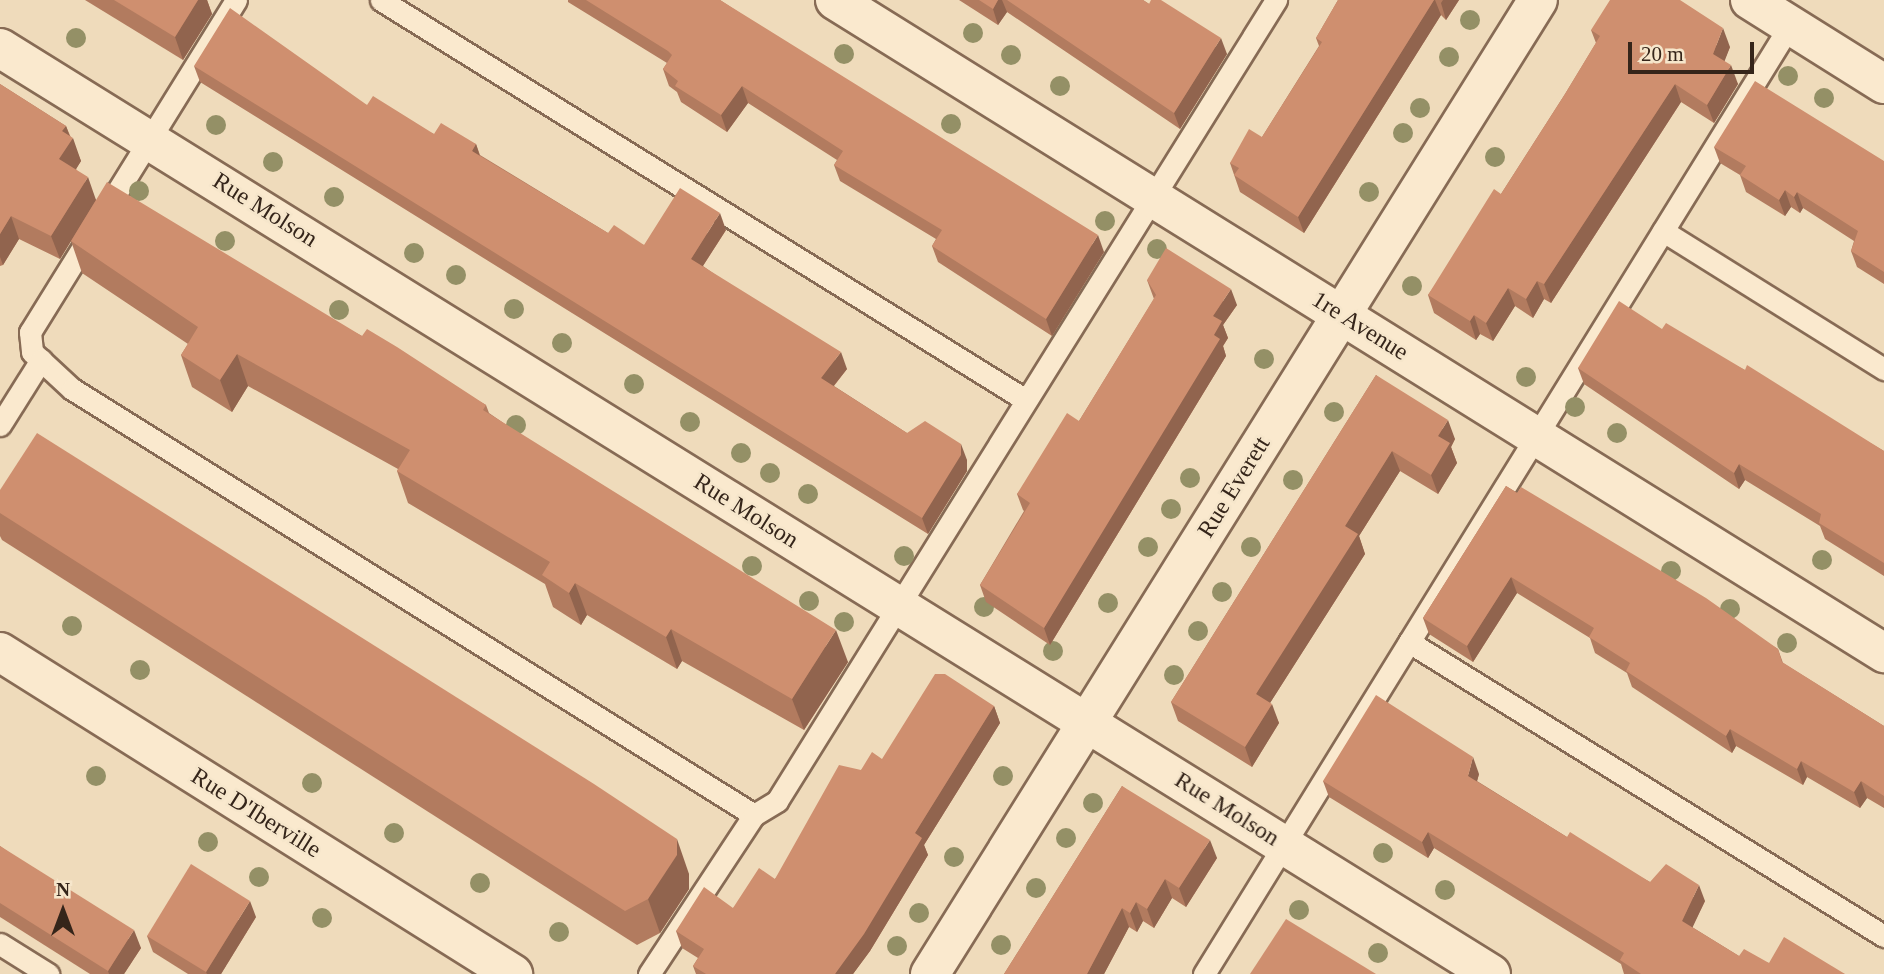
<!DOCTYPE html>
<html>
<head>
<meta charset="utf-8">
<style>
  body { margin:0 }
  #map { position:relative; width:1884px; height:974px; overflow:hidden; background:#efdbbb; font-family:"Times New Roman",serif }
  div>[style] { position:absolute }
  .roads { filter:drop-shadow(2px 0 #876b55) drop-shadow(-2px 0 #876b55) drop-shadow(0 2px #876b55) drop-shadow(0 -2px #876b55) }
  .service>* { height:21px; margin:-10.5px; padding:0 10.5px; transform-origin:10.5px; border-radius:10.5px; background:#fae9ce }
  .minor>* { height:38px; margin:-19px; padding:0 19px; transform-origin:19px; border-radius:19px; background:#fae9ce }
  .secondary>* { height:38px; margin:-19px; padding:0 19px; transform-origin:19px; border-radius:19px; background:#fae9ce }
  .trees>* { width:20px; height:20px; margin:-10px; border-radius:50%; background:#949066 }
  .wall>* { inset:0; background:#b27b5f }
  .shaded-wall>* { inset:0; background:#91644e }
  .building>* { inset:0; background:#cf8f6f }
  span { translate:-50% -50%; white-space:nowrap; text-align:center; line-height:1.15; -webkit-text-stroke:5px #f6e6cb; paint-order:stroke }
  .street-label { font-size:24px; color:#35251a }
  .north { position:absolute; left:28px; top:876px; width:70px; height:70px; -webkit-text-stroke:5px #f6e6cb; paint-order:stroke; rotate:0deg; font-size:19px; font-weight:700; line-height:28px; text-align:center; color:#35251a }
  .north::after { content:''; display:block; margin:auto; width:24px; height:32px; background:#35251a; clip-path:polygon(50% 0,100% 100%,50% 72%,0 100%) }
  .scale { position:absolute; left:1628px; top:42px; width:126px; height:32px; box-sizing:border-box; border:4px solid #35251a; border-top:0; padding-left:9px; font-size:21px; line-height:24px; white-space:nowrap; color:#35251a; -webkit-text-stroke:5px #f6e6cb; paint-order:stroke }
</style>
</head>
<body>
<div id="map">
  <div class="roads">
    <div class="service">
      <i style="left:236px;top:0;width:391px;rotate:121.8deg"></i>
      <i style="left:30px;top:332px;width:20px;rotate:84deg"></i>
      <i style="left:32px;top:352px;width:54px;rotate:42.8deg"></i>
      <i style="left:72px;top:389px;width:804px;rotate:31.99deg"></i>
      <i style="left:381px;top:0;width:759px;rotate:31.81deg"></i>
      <i style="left:1663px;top:231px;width:261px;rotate:32deg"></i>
      <i style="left:0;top:425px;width:77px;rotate:-57.8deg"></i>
      <i style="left:1409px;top:642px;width:559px;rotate:31.76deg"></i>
      <i style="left:0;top:944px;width:57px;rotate:32deg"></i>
      <i style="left:649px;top:974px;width:191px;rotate:-56.6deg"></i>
      <i style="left:754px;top:815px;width:27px;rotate:-31deg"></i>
      <i style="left:777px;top:801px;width:944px;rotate:-58.08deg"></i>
      <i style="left:1204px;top:974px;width:1115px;rotate:-58.3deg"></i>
    </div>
    <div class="minor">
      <i style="left:835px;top:0;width:1236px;rotate:31.9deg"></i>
      <i style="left:1750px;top:0;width:158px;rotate:32.1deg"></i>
      <i style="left:0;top:48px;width:1755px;rotate:31.84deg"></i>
      <i style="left:930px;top:974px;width:1148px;rotate:-58.03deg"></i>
    </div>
    <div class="secondary">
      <i style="left:0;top:652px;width:606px;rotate:32.12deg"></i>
    </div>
  </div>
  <div class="trees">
    <i style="left:1470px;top:20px"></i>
    <i style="left:973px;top:33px"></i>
    <i style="left:76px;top:38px"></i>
    <i style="left:844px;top:54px"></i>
    <i style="left:1011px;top:55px"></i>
    <i style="left:1449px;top:57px"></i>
    <i style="left:1788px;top:76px"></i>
    <i style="left:1060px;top:86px"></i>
    <i style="left:1824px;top:98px"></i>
    <i style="left:1420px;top:108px"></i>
    <i style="left:951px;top:124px"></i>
    <i style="left:216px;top:125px"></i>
    <i style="left:1403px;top:133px"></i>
    <i style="left:1495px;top:157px"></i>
    <i style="left:273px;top:162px"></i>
    <i style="left:139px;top:191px"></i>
    <i style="left:1369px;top:192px"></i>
    <i style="left:334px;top:197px"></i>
    <i style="left:1105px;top:221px"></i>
    <i style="left:225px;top:241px"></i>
    <i style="left:1157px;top:249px"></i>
    <i style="left:414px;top:253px"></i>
    <i style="left:456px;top:275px"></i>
    <i style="left:1412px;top:286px"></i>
    <i style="left:514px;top:309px"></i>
    <i style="left:339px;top:310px"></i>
    <i style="left:562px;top:343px"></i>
    <i style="left:1264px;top:359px"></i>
    <i style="left:1526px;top:377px"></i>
    <i style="left:634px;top:384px"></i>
    <i style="left:1575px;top:407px"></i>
    <i style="left:1334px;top:412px"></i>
    <i style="left:690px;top:422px"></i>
    <i style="left:516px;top:425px"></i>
    <i style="left:1617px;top:433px"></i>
    <i style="left:741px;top:453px"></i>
    <i style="left:770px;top:473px"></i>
    <i style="left:1190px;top:478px"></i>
    <i style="left:1293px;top:480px"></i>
    <i style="left:808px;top:494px"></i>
    <i style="left:1171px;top:509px"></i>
    <i style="left:1148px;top:547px"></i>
    <i style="left:1251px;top:547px"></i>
    <i style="left:904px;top:556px"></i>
    <i style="left:1822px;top:560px"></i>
    <i style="left:752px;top:566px"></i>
    <i style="left:1671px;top:571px"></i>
    <i style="left:1222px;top:592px"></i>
    <i style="left:809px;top:601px"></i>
    <i style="left:1108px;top:603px"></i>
    <i style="left:984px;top:607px"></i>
    <i style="left:1730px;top:609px"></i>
    <i style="left:844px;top:622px"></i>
    <i style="left:72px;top:626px"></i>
    <i style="left:1198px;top:631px"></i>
    <i style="left:1787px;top:643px"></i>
    <i style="left:1053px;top:651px"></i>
    <i style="left:140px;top:670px"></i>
    <i style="left:1174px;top:675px"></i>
    <i style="left:96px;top:776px"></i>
    <i style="left:1003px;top:776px"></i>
    <i style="left:312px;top:783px"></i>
    <i style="left:1093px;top:803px"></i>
    <i style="left:394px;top:833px"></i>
    <i style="left:1066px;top:838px"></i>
    <i style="left:208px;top:842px"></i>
    <i style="left:1383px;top:853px"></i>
    <i style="left:954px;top:857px"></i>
    <i style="left:259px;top:877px"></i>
    <i style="left:480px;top:883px"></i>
    <i style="left:1036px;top:888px"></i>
    <i style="left:1445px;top:890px"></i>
    <i style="left:1299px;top:910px"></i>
    <i style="left:919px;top:913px"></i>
    <i style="left:322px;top:918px"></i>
    <i style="left:559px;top:932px"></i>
    <i style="left:1001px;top:945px"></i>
    <i style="left:897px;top:946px"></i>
    <i style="left:1378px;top:953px"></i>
  </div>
  <div class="wall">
    <i style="clip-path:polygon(85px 0,207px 0,212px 14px,183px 60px)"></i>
    <i style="clip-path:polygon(568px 0,720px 0,1104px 252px,1052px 336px,938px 262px,932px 246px,936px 239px,840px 181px,834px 165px,837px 160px,748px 103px,727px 132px,681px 102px,677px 92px,669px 86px,663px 69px,667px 63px,568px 2px)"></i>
    <i style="clip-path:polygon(959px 0,1143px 0,1227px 54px,1180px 129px,1007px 12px,998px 25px)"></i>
    <i style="clip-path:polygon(1338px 0,1459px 0,1446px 20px,1441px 15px,1304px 233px,1240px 192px,1230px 163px,1262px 137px,1319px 46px,1316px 38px)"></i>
    <i style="clip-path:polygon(1591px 30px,1730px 47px,1724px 61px,1738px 84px,1714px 123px,1681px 102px,1551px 303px,1544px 299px,1533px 318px,1515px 306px,1493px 341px,1480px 334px,1476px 340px,1434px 313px,1428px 295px,1501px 194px,1565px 94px,1596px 43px)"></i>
    <i style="clip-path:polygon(194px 66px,367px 105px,434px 134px,476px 144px,480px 155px,608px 233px,644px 245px,726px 230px,703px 266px,847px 369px,834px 386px,907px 433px,967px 460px,967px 471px,928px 534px,200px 82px)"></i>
    <i style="clip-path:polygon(0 84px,66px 126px,81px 161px,76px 169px,96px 200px,362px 336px,486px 405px,489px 413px,848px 662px,804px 730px,682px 661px,677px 669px,587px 615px,581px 625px,553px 607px,545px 584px,408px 503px,397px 471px,398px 469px,248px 386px,232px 412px,192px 387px,181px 355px,188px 344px,82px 273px,71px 241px,60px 259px,19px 239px,3px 265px,0 266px)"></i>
    <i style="clip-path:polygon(1714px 147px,1884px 161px,1884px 284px,1857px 267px,1851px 251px,1854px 241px,1803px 208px,1800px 213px,1791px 207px,1785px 216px,1746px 192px,1740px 175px,1720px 163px)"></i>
    <i style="clip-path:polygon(1147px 280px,1237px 305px,1223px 325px,1228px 338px,1223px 346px,1226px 356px,1050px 645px,986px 602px,980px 585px,1024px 511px,1023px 510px,1017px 494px,1079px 421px,1154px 299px)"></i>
    <i style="clip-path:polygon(1662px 329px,1745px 370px,1884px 451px,1884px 576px,1825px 539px,1820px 526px,1745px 480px,1739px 489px,1584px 384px,1578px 368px)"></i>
    <i style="clip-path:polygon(1376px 375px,1455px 439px,1451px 447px,1457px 463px,1438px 494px,1400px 471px,1359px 536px,1365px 554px,1270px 703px,1279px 723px,1252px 767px,1178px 721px,1171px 702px)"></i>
    <i style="clip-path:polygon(1506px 486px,1778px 649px,1783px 663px,1884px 726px,1884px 808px,1867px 798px,1860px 808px,1807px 777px,1803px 785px,1736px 746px,1732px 753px,1632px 687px,1627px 673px,1595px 653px,1590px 638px,1517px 593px,1473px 662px,1429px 634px,1423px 618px)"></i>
    <i style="clip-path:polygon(0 490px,689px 874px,689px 889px,660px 933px,637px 945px,2px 540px,0 536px)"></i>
    <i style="clip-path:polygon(994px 706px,1000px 723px,924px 845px,928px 855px,870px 951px,853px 974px,696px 974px,693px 966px,698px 958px,682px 948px,676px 931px,733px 908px,775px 879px,861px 770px)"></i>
    <i style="clip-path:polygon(1479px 774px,1477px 781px,1567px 837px,1650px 882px,1705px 901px,1692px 927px,1739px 956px,1769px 963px,1845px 974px,1624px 974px,1621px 964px,1434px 848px,1428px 858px,1329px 797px,1323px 781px)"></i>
    <i style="clip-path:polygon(1122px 786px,1217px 858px,1186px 907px,1172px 898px,1154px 928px,1143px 921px,1137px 932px,1129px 927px,1104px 974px,1004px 974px)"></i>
    <i style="clip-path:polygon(0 846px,141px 948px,124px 974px,90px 974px,0 917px)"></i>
    <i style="clip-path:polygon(256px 917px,221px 974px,188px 974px,153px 952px,147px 936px)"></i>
  </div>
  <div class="shaded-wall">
    <i style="clip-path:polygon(198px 0,207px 0,212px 14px,183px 60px,175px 37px)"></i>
    <i style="clip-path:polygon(998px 0,1002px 0,1007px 12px,998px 25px,993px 9px)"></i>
    <i style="clip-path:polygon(1434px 0,1435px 0,1441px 15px,1304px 233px,1298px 217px)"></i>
    <i style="clip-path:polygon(1443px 0,1459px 0,1446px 20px,1441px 3px)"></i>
    <i style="clip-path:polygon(1723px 28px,1730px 47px,1720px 73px,1713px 54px)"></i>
    <i style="clip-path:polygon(1221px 38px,1227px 54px,1180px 129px,1174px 113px)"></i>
    <i style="clip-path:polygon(1731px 65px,1738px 84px,1714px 123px,1707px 105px)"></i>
    <i style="clip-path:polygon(1675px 84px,1681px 102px,1551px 303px,1544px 284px)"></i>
    <i style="clip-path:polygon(742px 86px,748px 103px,727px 132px,721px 115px)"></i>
    <i style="clip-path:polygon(66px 126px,71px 140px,73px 138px,81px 161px,68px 182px,59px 159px,62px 131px)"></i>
    <i style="clip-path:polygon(476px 144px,481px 160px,472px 151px)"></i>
    <i style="clip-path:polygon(88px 177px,96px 200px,60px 259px,51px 236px)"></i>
    <i style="clip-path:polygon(1785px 190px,1791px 207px,1785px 216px,1779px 200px)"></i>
    <i style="clip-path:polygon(1797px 192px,1803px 208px,1800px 213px,1794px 197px)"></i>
    <i style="clip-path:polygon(720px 213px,726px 230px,697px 275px,691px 259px)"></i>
    <i style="clip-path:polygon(11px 216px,19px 239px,3px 265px,0 257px,0 234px)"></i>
    <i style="clip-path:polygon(1098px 235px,1104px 252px,1052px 336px,1046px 319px)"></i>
    <i style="clip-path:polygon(1537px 281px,1544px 299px,1533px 318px,1526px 299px)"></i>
    <i style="clip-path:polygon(1508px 288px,1515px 306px,1493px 341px,1486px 323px)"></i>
    <i style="clip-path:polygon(1231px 289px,1237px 305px,1223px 325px,1228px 338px,1223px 346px,1226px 356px,1050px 645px,1044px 628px,1214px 335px,1213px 316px)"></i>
    <i style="clip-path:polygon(1474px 315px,1480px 334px,1476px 340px,1470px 321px)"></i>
    <i style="clip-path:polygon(841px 352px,847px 369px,827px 394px,821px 378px)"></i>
    <i style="clip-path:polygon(237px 354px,248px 386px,232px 412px,220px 380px)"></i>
    <i style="clip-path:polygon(1448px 420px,1455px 439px,1451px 447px,1457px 463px,1438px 494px,1431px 475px,1438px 436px)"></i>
    <i style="clip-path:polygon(961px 444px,967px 460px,967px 471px,928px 534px,922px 518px)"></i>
    <i style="clip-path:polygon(1392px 451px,1400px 471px,1359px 536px,1365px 554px,1263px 714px,1256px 694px,1345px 526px)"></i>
    <i style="clip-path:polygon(1739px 464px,1745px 480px,1739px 489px,1734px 473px)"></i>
    <i style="clip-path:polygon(1511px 577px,1517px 593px,1473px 662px,1467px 646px)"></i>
    <i style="clip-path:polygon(575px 583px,587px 615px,581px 625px,569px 593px)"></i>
    <i style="clip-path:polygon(671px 629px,682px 661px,677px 669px,666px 637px)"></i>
    <i style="clip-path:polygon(836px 630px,848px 662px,804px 730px,792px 699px)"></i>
    <i style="clip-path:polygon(1272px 704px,1279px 723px,1252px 767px,1245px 747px)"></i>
    <i style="clip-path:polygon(994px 706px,1000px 723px,924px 845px,928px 855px,870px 951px,853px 974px,835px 974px,915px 833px)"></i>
    <i style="clip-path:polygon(1730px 729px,1736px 746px,1732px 753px,1726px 736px)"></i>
    <i style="clip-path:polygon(1473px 757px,1479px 774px,1474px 792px,1468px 776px)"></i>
    <i style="clip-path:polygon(1801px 761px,1807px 777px,1803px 785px,1797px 769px)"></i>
    <i style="clip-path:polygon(1861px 781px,1867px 798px,1860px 808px,1854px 792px)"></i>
    <i style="clip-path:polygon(1428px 832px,1434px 848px,1428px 858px,1422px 842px)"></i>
    <i style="clip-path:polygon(677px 839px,689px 874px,689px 889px,660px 933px,648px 899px)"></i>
    <i style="clip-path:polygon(1210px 840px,1217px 858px,1186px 907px,1179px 888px)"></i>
    <i style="clip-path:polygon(1165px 879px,1172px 898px,1154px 928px,1147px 909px)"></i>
    <i style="clip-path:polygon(1699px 885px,1705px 901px,1688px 937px,1682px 921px)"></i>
    <i style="clip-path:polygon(250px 901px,256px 917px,221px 974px,207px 974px,206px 972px)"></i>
    <i style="clip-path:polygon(1136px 902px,1143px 921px,1137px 932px,1130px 913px)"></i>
    <i style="clip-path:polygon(1122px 908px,1129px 927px,1104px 974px,1087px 974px)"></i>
    <i style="clip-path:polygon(134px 930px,141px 948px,124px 974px,109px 974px,108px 971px)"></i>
  </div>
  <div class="building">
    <i style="clip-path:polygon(114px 0,198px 0,175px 37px)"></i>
    <i style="clip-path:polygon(586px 0,720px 0,1098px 235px,1046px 319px,932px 246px,942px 230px,834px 165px,843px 151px,742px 86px,721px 115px,675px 86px,678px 81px,663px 69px,672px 55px,668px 51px)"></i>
    <i style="clip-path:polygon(979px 0,998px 0,993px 9px)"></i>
    <i style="clip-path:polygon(1007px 0,1143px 0,1149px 4px,1151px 0,1161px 0,1221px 38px,1174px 113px)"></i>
    <i style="clip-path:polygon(1338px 0,1434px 0,1298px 217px,1234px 175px,1239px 168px,1230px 163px,1249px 129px,1262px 137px,1322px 42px,1316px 38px)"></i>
    <i style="clip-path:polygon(1610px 0,1680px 0,1723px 28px,1713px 54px,1731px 65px,1707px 105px,1675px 84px,1544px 284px,1537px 281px,1526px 299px,1508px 288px,1486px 323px,1474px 315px,1470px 321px,1428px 295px,1494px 189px,1501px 194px,1565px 94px,1600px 36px,1591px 30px)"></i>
    <i style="clip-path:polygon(230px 8px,367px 105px,373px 96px,434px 134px,441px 123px,476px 144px,472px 151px,608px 233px,614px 225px,644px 245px,680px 188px,720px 213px,691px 259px,841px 352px,821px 378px,907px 433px,925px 421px,961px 444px,961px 455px,922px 518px,194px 66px)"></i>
    <i style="clip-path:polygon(1755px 81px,1884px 161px,1884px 272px,1851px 251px,1858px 231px,1797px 192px,1794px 197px,1785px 190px,1779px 200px,1740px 175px,1746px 166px,1714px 147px)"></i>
    <i style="clip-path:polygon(0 84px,66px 126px,62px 131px,73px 138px,59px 159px,88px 177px,51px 236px,11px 216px,0 234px)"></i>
    <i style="clip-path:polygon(107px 182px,362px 336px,367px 329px,397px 347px,486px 405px,483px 410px,836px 630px,792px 699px,671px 629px,666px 637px,575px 583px,569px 593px,542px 575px,550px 562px,397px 471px,410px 450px,237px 354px,220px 380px,181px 355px,198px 327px,71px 241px)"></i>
    <i style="clip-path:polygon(1166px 248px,1231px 289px,1213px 316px,1222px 321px,1214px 335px,1220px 339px,1044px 628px,980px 585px,1030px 503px,1017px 494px,1067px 413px,1079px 421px,1156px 295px,1147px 280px)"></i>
    <i style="clip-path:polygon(1619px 301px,1662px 329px,1666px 323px,1745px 370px,1747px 365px,1884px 451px,1884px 563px,1819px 523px,1821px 514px,1739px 464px,1734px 473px,1578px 368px)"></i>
    <i style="clip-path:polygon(1376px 375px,1448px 420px,1438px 436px,1450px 443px,1431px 475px,1392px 451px,1345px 526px,1358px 534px,1256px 694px,1272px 704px,1245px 747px,1171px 702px)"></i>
    <i style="clip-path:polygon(37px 433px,594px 784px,677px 839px,677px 855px,648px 899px,625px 911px,0 513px,0 490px)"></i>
    <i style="clip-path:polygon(1506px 486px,1517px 493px,1521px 487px,1706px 598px,1778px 649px,1782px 662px,1884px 726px,1884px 796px,1861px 781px,1854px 792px,1801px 761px,1797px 769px,1730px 729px,1726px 736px,1626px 671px,1630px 663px,1589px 637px,1594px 628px,1511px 577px,1467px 646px,1423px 618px)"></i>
    <i style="clip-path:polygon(935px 674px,945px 674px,994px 706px,915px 833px,922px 838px,864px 934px,835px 974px,706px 974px,693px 966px,704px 949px,676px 931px,704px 887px,733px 908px,759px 868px,775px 879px,839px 765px,861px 770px,872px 752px,882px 759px)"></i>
    <i style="clip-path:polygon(1376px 695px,1473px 757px,1468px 776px,1567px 837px,1570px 832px,1650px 882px,1666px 864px,1699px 885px,1682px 921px,1739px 956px,1744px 949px,1769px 963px,1784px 937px,1845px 974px,1641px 974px,1620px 960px,1624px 953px,1428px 832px,1422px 842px,1323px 781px)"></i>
    <i style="clip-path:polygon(1122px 786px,1210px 840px,1179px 888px,1165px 879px,1147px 909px,1136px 902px,1130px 913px,1122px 908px,1087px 974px,1004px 974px)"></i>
    <i style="clip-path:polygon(0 846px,134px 930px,108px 971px,0 903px)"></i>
    <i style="clip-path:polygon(191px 864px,250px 901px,206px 972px,147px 936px)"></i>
    <i style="clip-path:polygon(1286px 919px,1376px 974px,1250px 974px)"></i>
  </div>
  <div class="street-label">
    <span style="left:265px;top:210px;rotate:32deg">Rue Molson</span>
    <span style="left:1360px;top:326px;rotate:32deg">1re Avenue</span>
    <span style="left:1234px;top:487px;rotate:-58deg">Rue Everett</span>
    <span style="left:746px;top:511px;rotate:32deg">Rue Molson</span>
    <span style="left:1227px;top:809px;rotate:32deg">Rue Molson</span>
    <span style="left:256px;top:813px;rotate:32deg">Rue D'Iberville</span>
  </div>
  <div class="north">N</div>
  <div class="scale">20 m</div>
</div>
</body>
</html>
